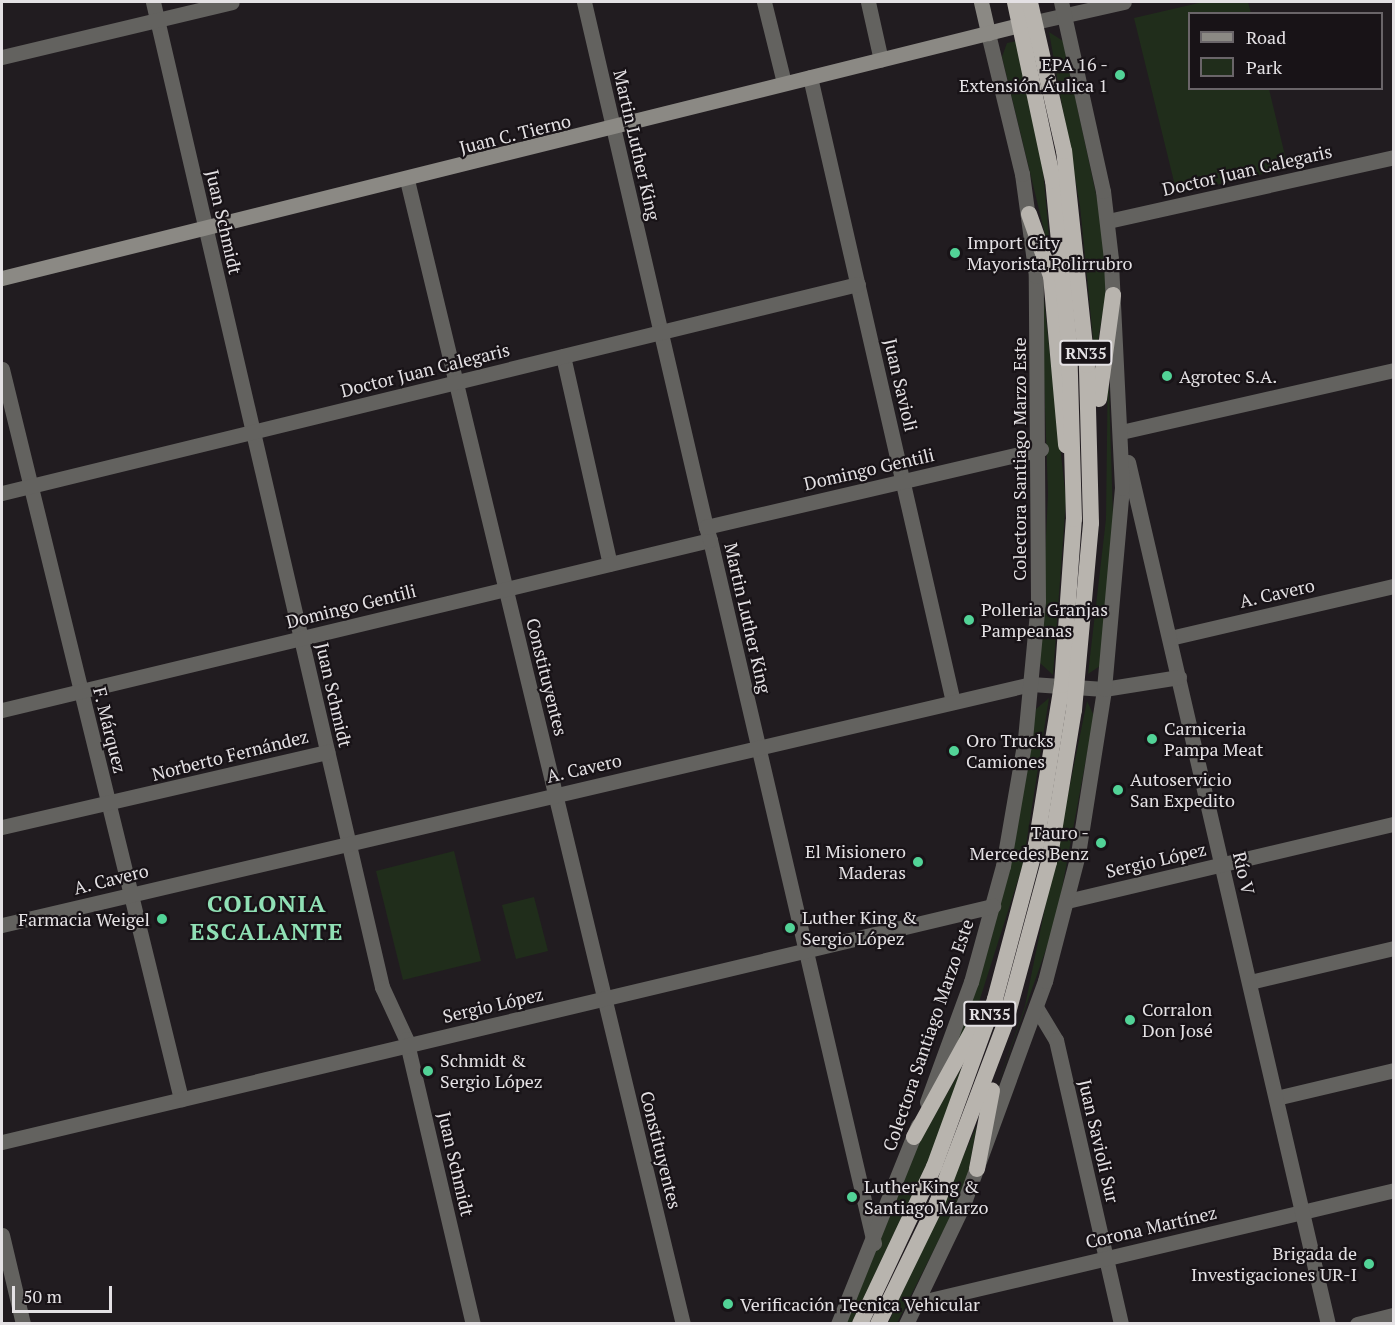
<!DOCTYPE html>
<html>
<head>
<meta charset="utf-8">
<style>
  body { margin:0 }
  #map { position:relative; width:1395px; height:1325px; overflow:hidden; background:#211c20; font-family:"PT Serif",serif }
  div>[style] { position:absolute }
  .green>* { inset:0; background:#202d1b }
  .minor>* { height:15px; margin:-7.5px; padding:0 7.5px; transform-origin:7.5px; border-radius:7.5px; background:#63625f }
  .tertiary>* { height:15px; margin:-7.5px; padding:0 7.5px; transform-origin:7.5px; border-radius:7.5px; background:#63625f }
  .secondary>* { height:15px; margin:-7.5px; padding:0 7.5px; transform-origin:7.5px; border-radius:7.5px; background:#8b8984 }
  .trunk>* { height:16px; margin:-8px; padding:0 8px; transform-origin:8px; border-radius:8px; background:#b8b4ae }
  .dots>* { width:16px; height:16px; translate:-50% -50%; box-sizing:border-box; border:3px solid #181317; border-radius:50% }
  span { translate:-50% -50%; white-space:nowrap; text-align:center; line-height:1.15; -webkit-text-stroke:4.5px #181317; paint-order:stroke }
  .shield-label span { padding:2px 4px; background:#181317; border:2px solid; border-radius:4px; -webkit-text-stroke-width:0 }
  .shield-label { font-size:16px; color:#e4e1e4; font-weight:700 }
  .poi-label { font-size:18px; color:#e4e1e4 }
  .right { translate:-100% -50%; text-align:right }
  .left { translate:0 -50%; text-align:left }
  .street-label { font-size:18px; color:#e4e1e4 }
  .district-label { font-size:24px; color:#90e0b5; font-weight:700; letter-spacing:1.5px }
  .frame { position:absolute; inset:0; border:3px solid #e4e1e4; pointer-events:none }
  .legend { position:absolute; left:1188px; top:12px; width:195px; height:78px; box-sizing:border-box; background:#181317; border:2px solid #6a6569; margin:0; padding:8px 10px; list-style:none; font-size:18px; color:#e4e1e4 }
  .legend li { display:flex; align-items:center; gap:12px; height:30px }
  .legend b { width:30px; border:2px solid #6a6569 }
  .scale { position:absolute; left:12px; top:1286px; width:100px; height:27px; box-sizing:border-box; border:3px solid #e4e1e4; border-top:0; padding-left:8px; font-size:18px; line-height:21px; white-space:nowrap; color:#e4e1e4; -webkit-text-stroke:4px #181317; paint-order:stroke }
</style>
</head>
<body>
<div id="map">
  <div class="green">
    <i style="clip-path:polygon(1203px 2px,1248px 2px,1251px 13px,1190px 14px,1190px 88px,1269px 89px,1288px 168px,1177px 194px,1134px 18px)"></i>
    <i style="clip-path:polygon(1049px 32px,1063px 41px,1102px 222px,1106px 293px,1095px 359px,1080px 206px)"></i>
    <i style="clip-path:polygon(1017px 41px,1043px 170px,1051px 259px,1002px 57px,1007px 43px)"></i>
    <i style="clip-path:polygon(1040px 263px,1066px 500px,1053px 675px,1040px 663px,1048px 494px)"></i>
    <i style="clip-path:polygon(1108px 357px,1113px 517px,1100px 666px,1088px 674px,1106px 519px)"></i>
    <i style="clip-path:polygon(1049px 698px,1023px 864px,972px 1024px,949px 1063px,991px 940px,1018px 823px,1036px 709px)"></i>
    <i style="clip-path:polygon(1087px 701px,1094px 716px,1056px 921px,985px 1122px,1025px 1006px)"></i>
    <i style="clip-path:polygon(454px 851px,481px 961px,403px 980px,376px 871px)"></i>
    <i style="clip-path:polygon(534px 897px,548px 951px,516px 959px,502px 905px)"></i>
    <i style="clip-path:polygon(962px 1067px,933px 1150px,852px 1323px,846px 1324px,918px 1145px)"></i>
    <i style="clip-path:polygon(977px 1125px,968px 1174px,952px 1214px,897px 1323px,888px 1324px)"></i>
  </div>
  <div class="minor">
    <i style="left:153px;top:2px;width:1011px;rotate:76.91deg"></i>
    <i style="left:382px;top:987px;width:57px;rotate:65.2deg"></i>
    <i style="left:406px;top:1039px;width:293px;rotate:76.8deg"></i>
    <i style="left:584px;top:2px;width:539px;rotate:76.92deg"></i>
    <i style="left:764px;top:2px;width:83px;rotate:76.1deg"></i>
    <i style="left:868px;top:2px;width:59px;rotate:77.4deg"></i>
    <i style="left:2px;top:57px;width:236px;rotate:-13.4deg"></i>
    <i style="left:810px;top:77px;width:641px;rotate:77.11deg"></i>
    <i style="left:407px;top:180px;width:1177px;rotate:76.44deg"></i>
    <i style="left:1108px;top:221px;width:293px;rotate:-12.6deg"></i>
    <i style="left:563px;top:356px;width:213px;rotate:77.3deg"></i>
    <i style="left:2px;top:369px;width:752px;rotate:76.22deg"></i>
    <i style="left:1121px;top:432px;width:280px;rotate:-12.8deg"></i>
    <i style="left:2px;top:493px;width:881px;rotate:-13.72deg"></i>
    <i style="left:710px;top:540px;width:722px;rotate:76.87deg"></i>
    <i style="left:1170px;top:638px;width:230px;rotate:-13.1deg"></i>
    <i style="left:2px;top:827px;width:334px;rotate:-13deg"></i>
    <i style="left:2px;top:925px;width:1057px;rotate:-13.18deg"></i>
    <i style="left:1250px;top:982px;width:148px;rotate:-13.3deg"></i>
    <i style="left:1036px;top:1007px;width:39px;rotate:59deg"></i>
    <i style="left:1056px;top:1040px;width:291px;rotate:77.1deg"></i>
    <i style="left:1276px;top:1098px;width:121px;rotate:-13.3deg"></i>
    <i style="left:2px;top:1235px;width:91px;rotate:76.7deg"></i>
    <i style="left:917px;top:1303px;width:490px;rotate:-13.3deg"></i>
    <i style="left:1357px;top:1324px;width:38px;rotate:-14deg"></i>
  </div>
  <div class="tertiary">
    <i style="left:1035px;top:22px;width:91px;rotate:-12.7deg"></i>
    <i style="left:1128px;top:462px;width:885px;rotate:76.94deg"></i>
    <i style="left:1031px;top:684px;width:73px;rotate:3.9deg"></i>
    <i style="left:1104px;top:689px;width:76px;rotate:-9.1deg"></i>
    <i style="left:2px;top:710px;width:728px;rotate:-13.5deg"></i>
    <i style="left:710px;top:540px;width:14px;rotate:-107deg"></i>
    <i style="left:706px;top:527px;width:344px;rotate:-13.1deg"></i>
    <i style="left:1067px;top:901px;width:336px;rotate:-13.3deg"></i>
    <i style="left:927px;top:1102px;width:128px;rotate:-69.9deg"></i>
    <i style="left:971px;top:982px;width:120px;rotate:-74.6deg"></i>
    <i style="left:1003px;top:866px;width:129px;rotate:-80.2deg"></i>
    <i style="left:1025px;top:739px;width:139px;rotate:-84.6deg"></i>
    <i style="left:1038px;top:601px;width:325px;rotate:-90.4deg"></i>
    <i style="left:1036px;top:276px;width:103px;rotate:-97.8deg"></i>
    <i style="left:1022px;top:174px;width:145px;rotate:-103.6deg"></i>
    <i style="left:2px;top:1142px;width:1019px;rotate:-13.4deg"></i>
    <i style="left:838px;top:1324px;width:214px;rotate:-68.1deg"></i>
    <i style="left:906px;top:1324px;width:132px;rotate:-64.4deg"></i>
    <i style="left:963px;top:1205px;width:239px;rotate:-69.9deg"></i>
    <i style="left:1045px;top:981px;width:131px;rotate:-75.4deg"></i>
    <i style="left:1078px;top:854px;width:167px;rotate:-81deg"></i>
    <i style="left:1104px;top:689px;width:202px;rotate:-84.9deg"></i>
    <i style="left:1122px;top:488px;width:229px;rotate:-92.8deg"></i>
    <i style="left:1111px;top:259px;width:68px;rotate:-96.7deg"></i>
    <i style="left:1103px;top:191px;width:194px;rotate:-102.5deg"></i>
  </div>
  <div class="secondary">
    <i style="left:981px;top:2px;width:32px;rotate:77deg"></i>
    <i style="left:2px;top:278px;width:1061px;rotate:-13.96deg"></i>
  </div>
  <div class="trunk">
    <i style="left:1029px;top:214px;width:66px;rotate:70.5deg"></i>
    <i style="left:1051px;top:276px;width:170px;rotate:84.9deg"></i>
    <i style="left:1099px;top:399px;width:105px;rotate:-82.3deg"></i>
    <i style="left:914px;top:1137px;width:127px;rotate:-61.2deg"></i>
    <i style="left:977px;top:1169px;width:80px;rotate:-79.2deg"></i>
    <i style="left:860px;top:1324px;width:174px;rotate:-64.8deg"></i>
    <i style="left:934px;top:1167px;width:179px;rotate:-70deg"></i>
    <i style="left:995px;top:999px;width:159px;rotate:-75.1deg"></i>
    <i style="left:1036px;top:845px;width:162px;rotate:-80.8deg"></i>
    <i style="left:1062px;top:685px;width:166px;rotate:-85.9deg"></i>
    <i style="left:1074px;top:519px;width:176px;rotate:-91.6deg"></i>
    <i style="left:1069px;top:343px;width:163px;rotate:-95.6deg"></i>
    <i style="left:1053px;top:181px;width:183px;rotate:-102deg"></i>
    <i style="left:878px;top:1324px;width:135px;rotate:-64deg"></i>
    <i style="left:937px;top:1203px;width:191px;rotate:-69.2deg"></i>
    <i style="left:1005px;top:1024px;width:168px;rotate:-74.8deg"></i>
    <i style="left:1049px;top:862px;width:154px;rotate:-80.7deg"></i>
    <i style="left:1074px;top:710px;width:188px;rotate:-84.8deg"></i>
    <i style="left:1091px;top:523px;width:158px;rotate:-91.5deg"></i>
    <i style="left:1087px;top:365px;width:215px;rotate:-96.1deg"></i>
    <i style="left:1064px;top:151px;width:153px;rotate:-102.9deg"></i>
  </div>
  <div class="dots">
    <i style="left:1120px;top:75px;background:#52d397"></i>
    <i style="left:955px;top:253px;background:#52d397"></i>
    <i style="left:1167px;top:376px;background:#52d397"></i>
    <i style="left:969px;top:620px;background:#52d397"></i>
    <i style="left:1152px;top:739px;background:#52d397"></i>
    <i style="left:954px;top:751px;background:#52d397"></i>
    <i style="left:1118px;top:790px;background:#52d397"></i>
    <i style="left:1101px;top:843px;background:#52d397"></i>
    <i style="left:918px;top:862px;background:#52d397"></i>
    <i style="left:162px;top:919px;background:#52d397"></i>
    <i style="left:790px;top:928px;background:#52d397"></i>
    <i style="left:1130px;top:1020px;background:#52d397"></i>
    <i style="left:428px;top:1071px;background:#52d397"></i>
    <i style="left:852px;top:1197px;background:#52d397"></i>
    <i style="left:1369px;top:1264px;background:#52d397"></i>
    <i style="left:728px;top:1304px;background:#52d397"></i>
  </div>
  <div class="shield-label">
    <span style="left:1086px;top:353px">RN35</span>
    <span style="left:990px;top:1014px">RN35</span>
  </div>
  <div class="poi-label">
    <span class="right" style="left:1108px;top:75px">EPA 16 -<br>Extensión Áulica 1</span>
    <span class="left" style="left:967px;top:253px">Import City<br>Mayorista Polirrubro</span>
    <span class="left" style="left:1179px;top:376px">Agrotec S.A.</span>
    <span class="left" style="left:981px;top:620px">Polleria Granjas<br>Pampeanas</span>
    <span class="left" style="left:1164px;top:739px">Carniceria<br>Pampa Meat</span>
    <span class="left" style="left:966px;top:751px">Oro Trucks<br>Camiones</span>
    <span class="left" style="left:1130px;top:790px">Autoservicio<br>San Expedito</span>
    <span class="right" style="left:1089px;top:843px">Tauro -<br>Mercedes Benz</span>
    <span class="right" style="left:906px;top:862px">El Misionero<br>Maderas</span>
    <span class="left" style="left:802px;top:928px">Luther King &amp;<br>Sergio López</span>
    <span class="right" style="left:150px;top:919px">Farmacia Weigel</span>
    <span class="left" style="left:1142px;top:1020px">Corralon<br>Don José</span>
    <span class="left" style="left:440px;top:1071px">Schmidt &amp;<br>Sergio López</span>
    <span class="left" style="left:864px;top:1197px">Luther King &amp;<br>Santiago Marzo</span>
    <span class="right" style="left:1357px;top:1264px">Brigada de<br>Investigaciones UR-I</span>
    <span class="left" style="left:740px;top:1304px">Verificación Tecnica Vehicular</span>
  </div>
  <div class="street-label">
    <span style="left:515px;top:134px;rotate:-14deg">Juan C. Tierno</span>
    <span style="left:637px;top:145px;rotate:77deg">Martin Luther King</span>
    <span style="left:1247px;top:170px;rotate:-13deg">Doctor Juan Calegaris</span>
    <span style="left:224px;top:222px;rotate:77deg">Juan Schmidt</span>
    <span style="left:425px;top:370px;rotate:-14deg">Doctor Juan Calegaris</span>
    <span style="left:901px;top:385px;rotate:77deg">Juan Savioli</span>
    <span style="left:1019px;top:459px;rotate:-90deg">Colectora Santiago Marzo Este</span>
    <span style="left:869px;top:469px;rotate:-13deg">Domingo Gentili</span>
    <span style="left:1277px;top:593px;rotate:-13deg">A. Cavero</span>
    <span style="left:351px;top:606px;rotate:-14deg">Domingo Gentili</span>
    <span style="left:748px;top:618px;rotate:77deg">Martin Luther King</span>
    <span style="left:547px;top:677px;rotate:76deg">Constituyentes</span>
    <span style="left:334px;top:695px;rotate:77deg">Juan Schmidt</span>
    <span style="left:110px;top:730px;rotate:76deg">F. Márquez</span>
    <span style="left:230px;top:755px;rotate:-14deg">Norberto Fernández</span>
    <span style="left:584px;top:768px;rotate:-13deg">A. Cavero</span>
    <span style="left:1156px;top:860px;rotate:-13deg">Sergio López</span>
    <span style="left:1244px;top:873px;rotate:77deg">Río V</span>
    <span style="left:111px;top:879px;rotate:-14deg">A. Cavero</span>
    <span style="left:493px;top:1005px;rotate:-13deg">Sergio López</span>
    <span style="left:928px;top:1035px;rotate:-71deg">Colectora Santiago Marzo Este</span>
    <span style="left:1099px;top:1141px;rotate:77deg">Juan Savioli Sur</span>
    <span style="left:661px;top:1150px;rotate:76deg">Constituyentes</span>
    <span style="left:456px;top:1164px;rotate:77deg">Juan Schmidt</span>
    <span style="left:1151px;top:1227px;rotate:-13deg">Corona Martínez</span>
  </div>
  <div class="district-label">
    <span style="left:267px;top:918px">COLONIA<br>ESCALANTE</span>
  </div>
  <div class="frame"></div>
  <ul class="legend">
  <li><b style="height:8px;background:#8b8984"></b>Road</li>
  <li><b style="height:16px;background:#202d1b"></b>Park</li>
  </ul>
  <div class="scale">50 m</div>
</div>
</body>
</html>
